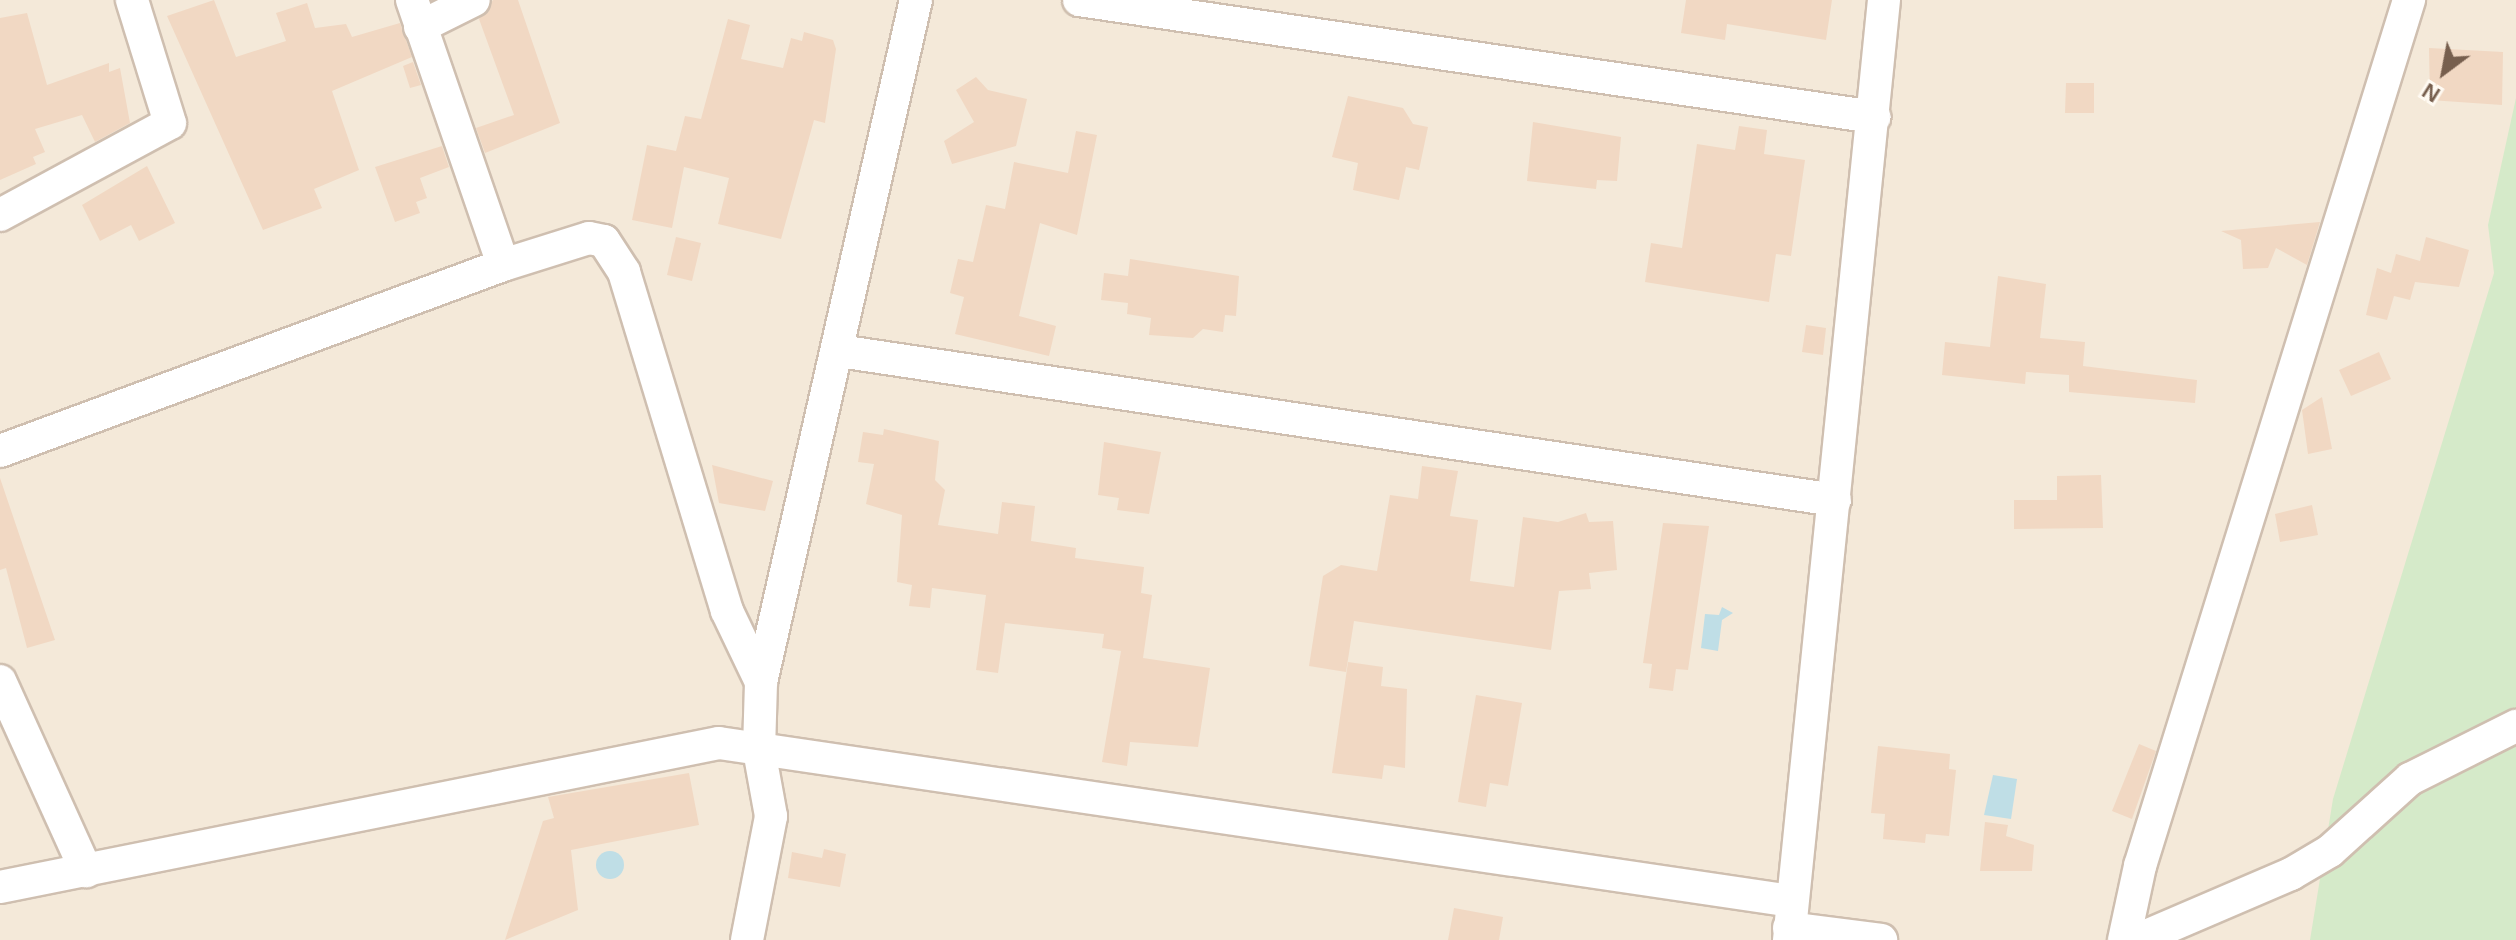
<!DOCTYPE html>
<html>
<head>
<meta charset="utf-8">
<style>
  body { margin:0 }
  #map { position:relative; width:2516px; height:940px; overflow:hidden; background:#fcf6eb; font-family:Arial,sans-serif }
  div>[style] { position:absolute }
  .residential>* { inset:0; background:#f4e9d9 }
  .green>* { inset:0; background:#d5eac9 }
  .water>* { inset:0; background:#bfdee6 }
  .round { border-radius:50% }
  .building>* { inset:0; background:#f1d8c3 }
  .roads { filter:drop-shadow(2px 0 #cfbfb0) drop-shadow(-2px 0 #cfbfb0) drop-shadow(0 2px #cfbfb0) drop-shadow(0 -2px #cfbfb0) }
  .minor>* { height:32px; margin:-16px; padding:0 16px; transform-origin:16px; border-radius:16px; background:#fff }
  span { translate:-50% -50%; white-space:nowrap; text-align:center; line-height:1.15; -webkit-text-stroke:7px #fffaf2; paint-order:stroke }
  .north { position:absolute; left:2404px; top:32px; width:80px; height:80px; -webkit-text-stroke:6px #fffaf2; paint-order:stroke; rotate:212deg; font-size:22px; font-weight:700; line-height:32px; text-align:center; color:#775f4e }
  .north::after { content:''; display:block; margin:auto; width:28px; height:36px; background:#775f4e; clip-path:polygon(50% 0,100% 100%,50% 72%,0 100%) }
</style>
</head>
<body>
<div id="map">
  <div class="residential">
    <i style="clip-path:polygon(0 0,2516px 0,2516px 940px,0 940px)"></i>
  </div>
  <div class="green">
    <i style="clip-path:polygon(2516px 98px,2516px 940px,2310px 940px,2333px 799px,2494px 273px,2488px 225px)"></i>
  </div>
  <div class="water">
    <i style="clip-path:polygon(1722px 607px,1733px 613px,1722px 620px,1718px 651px,1701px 648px,1705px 614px,1719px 615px)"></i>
    <i style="clip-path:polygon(1993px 775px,2017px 779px,2011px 819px,1984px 815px)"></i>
    <i class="round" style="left:596px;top:851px;width:28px;height:28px"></i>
  </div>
  <div class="building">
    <i style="clip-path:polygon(214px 0,236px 57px,286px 41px,276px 13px,307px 3px,315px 28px,346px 24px,352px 37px,400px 23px,412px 57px,332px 91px,359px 170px,314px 189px,322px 208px,263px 230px,167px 16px)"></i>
    <i style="clip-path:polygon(493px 0,518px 0,560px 123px,485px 153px,476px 128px,514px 115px,479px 19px)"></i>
    <i style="clip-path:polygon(1686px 0,1832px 0,1826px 40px,1727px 24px,1725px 40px,1681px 33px)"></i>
    <i style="clip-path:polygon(27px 13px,47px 85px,109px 63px,109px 72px,120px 68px,130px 123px,95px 142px,82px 115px,35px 129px,45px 152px,33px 157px,36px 164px,0 180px,0 18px)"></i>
    <i style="clip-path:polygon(728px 19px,750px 25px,741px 59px,783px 68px,791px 38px,802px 41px,804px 32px,833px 40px,836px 49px,825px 123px,814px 120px,781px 239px,718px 224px,729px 178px,684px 167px,672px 228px,632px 220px,647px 145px,676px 151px,685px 116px,701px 119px)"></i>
    <i style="clip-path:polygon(2429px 48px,2503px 52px,2502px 105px,2430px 100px)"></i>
    <i style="clip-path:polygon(413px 62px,421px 85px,410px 88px,403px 66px)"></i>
    <i style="clip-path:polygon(976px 77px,988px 90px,1027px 99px,1016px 146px,952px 164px,944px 141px,974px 122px,956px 90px)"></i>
    <i style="clip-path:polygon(2066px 83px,2094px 83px,2094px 113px,2065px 113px)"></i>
    <i style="clip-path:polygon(1348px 96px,1403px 108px,1413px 124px,1428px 127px,1419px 170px,1406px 167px,1399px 200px,1353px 190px,1358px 163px,1332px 157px)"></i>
    <i style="clip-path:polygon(1533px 122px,1621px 137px,1617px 181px,1597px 180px,1596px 189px,1527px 181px)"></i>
    <i style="clip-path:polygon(1739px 126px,1767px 130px,1764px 154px,1805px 160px,1791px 256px,1776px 254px,1769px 302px,1645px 282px,1651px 243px,1682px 248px,1697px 144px,1735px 150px)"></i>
    <i style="clip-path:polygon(1076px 131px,1097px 135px,1077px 235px,1040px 223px,1019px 316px,1056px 326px,1049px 356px,955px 334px,964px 297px,950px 293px,958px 259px,973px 262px,986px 205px,1005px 209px,1014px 162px,1068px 173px)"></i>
    <i style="clip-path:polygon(442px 146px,449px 167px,420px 178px,427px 198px,416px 202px,420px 213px,395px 222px,375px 167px)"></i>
    <i style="clip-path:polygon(147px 166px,175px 223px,139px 241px,131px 225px,100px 241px,82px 205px)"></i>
    <i style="clip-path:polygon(2320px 222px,2307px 265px,2276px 248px,2268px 268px,2243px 269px,2241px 240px,2221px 231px)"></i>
    <i style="clip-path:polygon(676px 237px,701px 243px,692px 281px,667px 275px)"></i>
    <i style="clip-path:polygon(2426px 237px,2469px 250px,2459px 287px,2415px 282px,2410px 300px,2394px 296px,2387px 320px,2366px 315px,2377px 268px,2391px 273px,2396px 254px,2420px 261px)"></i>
    <i style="clip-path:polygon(1130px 259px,1239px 276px,1236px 316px,1225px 315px,1223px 332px,1203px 329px,1193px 338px,1149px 335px,1151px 318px,1127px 314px,1128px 303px,1101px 300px,1104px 273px,1128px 276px)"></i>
    <i style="clip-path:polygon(1998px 276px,2046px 284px,2040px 338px,2085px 342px,2083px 366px,2197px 380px,2195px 403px,2069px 392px,2069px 375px,2026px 372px,2025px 384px,1942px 375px,1945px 342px,1990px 347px)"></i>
    <i style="clip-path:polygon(1806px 325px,1826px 328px,1823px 355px,1802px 352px)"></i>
    <i style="clip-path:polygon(2379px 352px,2391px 379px,2351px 396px,2339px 370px)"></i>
    <i style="clip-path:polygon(2322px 397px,2332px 449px,2308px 454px,2302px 410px)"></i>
    <i style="clip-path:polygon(884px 429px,939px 441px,935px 480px,945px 490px,938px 525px,998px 534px,1002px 502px,1035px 506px,1031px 541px,1076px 548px,1075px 558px,1144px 567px,1141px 593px,1152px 595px,1143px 658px,1210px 668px,1198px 747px,1130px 742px,1127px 766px,1102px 762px,1121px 651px,1102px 648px,1104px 634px,1005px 623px,998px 673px,976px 670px,986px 595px,932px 588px,930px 608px,909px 606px,912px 585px,897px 582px,902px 515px,866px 504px,874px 464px,858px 462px,863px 432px,883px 435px)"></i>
    <i style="clip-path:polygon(1104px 442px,1161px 452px,1149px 514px,1117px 510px,1119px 498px,1098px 495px)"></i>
    <i style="clip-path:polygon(712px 465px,773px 481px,765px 511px,719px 503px)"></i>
    <i style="clip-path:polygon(1422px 466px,1458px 471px,1450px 516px,1478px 520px,1470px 581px,1514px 587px,1523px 517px,1558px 522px,1586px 513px,1589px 522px,1613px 521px,1617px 570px,1589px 573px,1591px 589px,1559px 591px,1551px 650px,1354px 621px,1346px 672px,1309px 666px,1323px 576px,1341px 565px,1377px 571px,1390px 495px,1418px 499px)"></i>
    <i style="clip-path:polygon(2101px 475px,2103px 528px,2014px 529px,2014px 500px,2057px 500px,2057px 476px)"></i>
    <i style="clip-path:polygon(0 478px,55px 640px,27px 648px,6px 568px,0 570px)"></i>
    <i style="clip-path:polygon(2312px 505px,2318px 535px,2280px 542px,2275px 514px)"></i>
    <i style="clip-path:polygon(1663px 523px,1709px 526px,1688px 670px,1676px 669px,1673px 691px,1649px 688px,1652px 664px,1643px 663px)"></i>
    <i style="clip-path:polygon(1348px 662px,1383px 667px,1381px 686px,1407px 689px,1405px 768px,1384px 765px,1382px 779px,1332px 773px)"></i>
    <i style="clip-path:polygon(1476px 695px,1522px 703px,1508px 786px,1490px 783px,1486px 807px,1458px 802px)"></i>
    <i style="clip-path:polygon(2139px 744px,2156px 751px,2132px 819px,2112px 811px)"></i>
    <i style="clip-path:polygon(1878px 746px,1950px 754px,1949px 769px,1956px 770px,1949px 836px,1926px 834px,1925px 843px,1883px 839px,1885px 814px,1871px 813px)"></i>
    <i style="clip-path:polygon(689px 773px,699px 825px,571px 850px,578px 910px,505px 940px,543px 821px,554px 818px,548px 797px)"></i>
    <i style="clip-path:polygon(1985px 822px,2008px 825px,2006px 836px,2034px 845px,2032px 871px,1980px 871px)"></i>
    <i style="clip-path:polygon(824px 849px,846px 854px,840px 887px,788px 878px,792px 852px,822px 858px)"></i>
    <i style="clip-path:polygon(1454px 908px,1503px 917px,1499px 940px,1448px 940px)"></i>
  </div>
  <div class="roads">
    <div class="minor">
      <i style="left:412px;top:0;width:280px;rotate:71deg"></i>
      <i style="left:1079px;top:0;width:804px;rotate:8.37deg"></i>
      <i style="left:420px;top:27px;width:60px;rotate:-26.6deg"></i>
      <i style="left:0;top:215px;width:193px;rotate:-28.4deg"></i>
      <i style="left:170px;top:123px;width:129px;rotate:-107.2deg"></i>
      <i style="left:839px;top:351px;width:1007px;rotate:8.51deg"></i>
      <i style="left:0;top:451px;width:536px;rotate:-20.29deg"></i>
      <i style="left:503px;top:265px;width:90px;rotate:-17.4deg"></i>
      <i style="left:589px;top:238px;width:15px;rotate:11deg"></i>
      <i style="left:604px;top:241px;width:37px;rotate:57deg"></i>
      <i style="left:624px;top:272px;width:354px;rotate:73.1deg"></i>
      <i style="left:727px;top:611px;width:79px;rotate:64.4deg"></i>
      <i style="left:0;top:681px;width:209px;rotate:65.6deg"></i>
      <i style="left:0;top:887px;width:733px;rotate:-11.33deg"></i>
      <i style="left:719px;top:743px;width:1084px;rotate:8.38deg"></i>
      <i style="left:1789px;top:928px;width:93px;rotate:7.4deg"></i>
      <i style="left:747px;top:940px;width:126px;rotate:-79deg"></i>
      <i style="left:771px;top:816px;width:67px;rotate:-100.3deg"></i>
      <i style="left:759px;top:750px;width:68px;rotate:-88.3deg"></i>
      <i style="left:761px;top:682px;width:699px;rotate:-77.2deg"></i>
      <i style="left:1789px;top:940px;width:945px;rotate:-84.23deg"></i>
      <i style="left:2124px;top:940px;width:76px;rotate:-77.8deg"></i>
      <i style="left:2140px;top:866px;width:907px;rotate:-72.74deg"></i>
      <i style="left:2137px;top:940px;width:168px;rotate:-23.2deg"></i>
      <i style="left:2291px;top:874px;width:45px;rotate:-30.5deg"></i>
      <i style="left:2330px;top:851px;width:108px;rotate:-42deg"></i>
      <i style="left:2410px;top:779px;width:119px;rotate:-26.6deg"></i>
    </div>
  </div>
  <div class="north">N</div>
</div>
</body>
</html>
